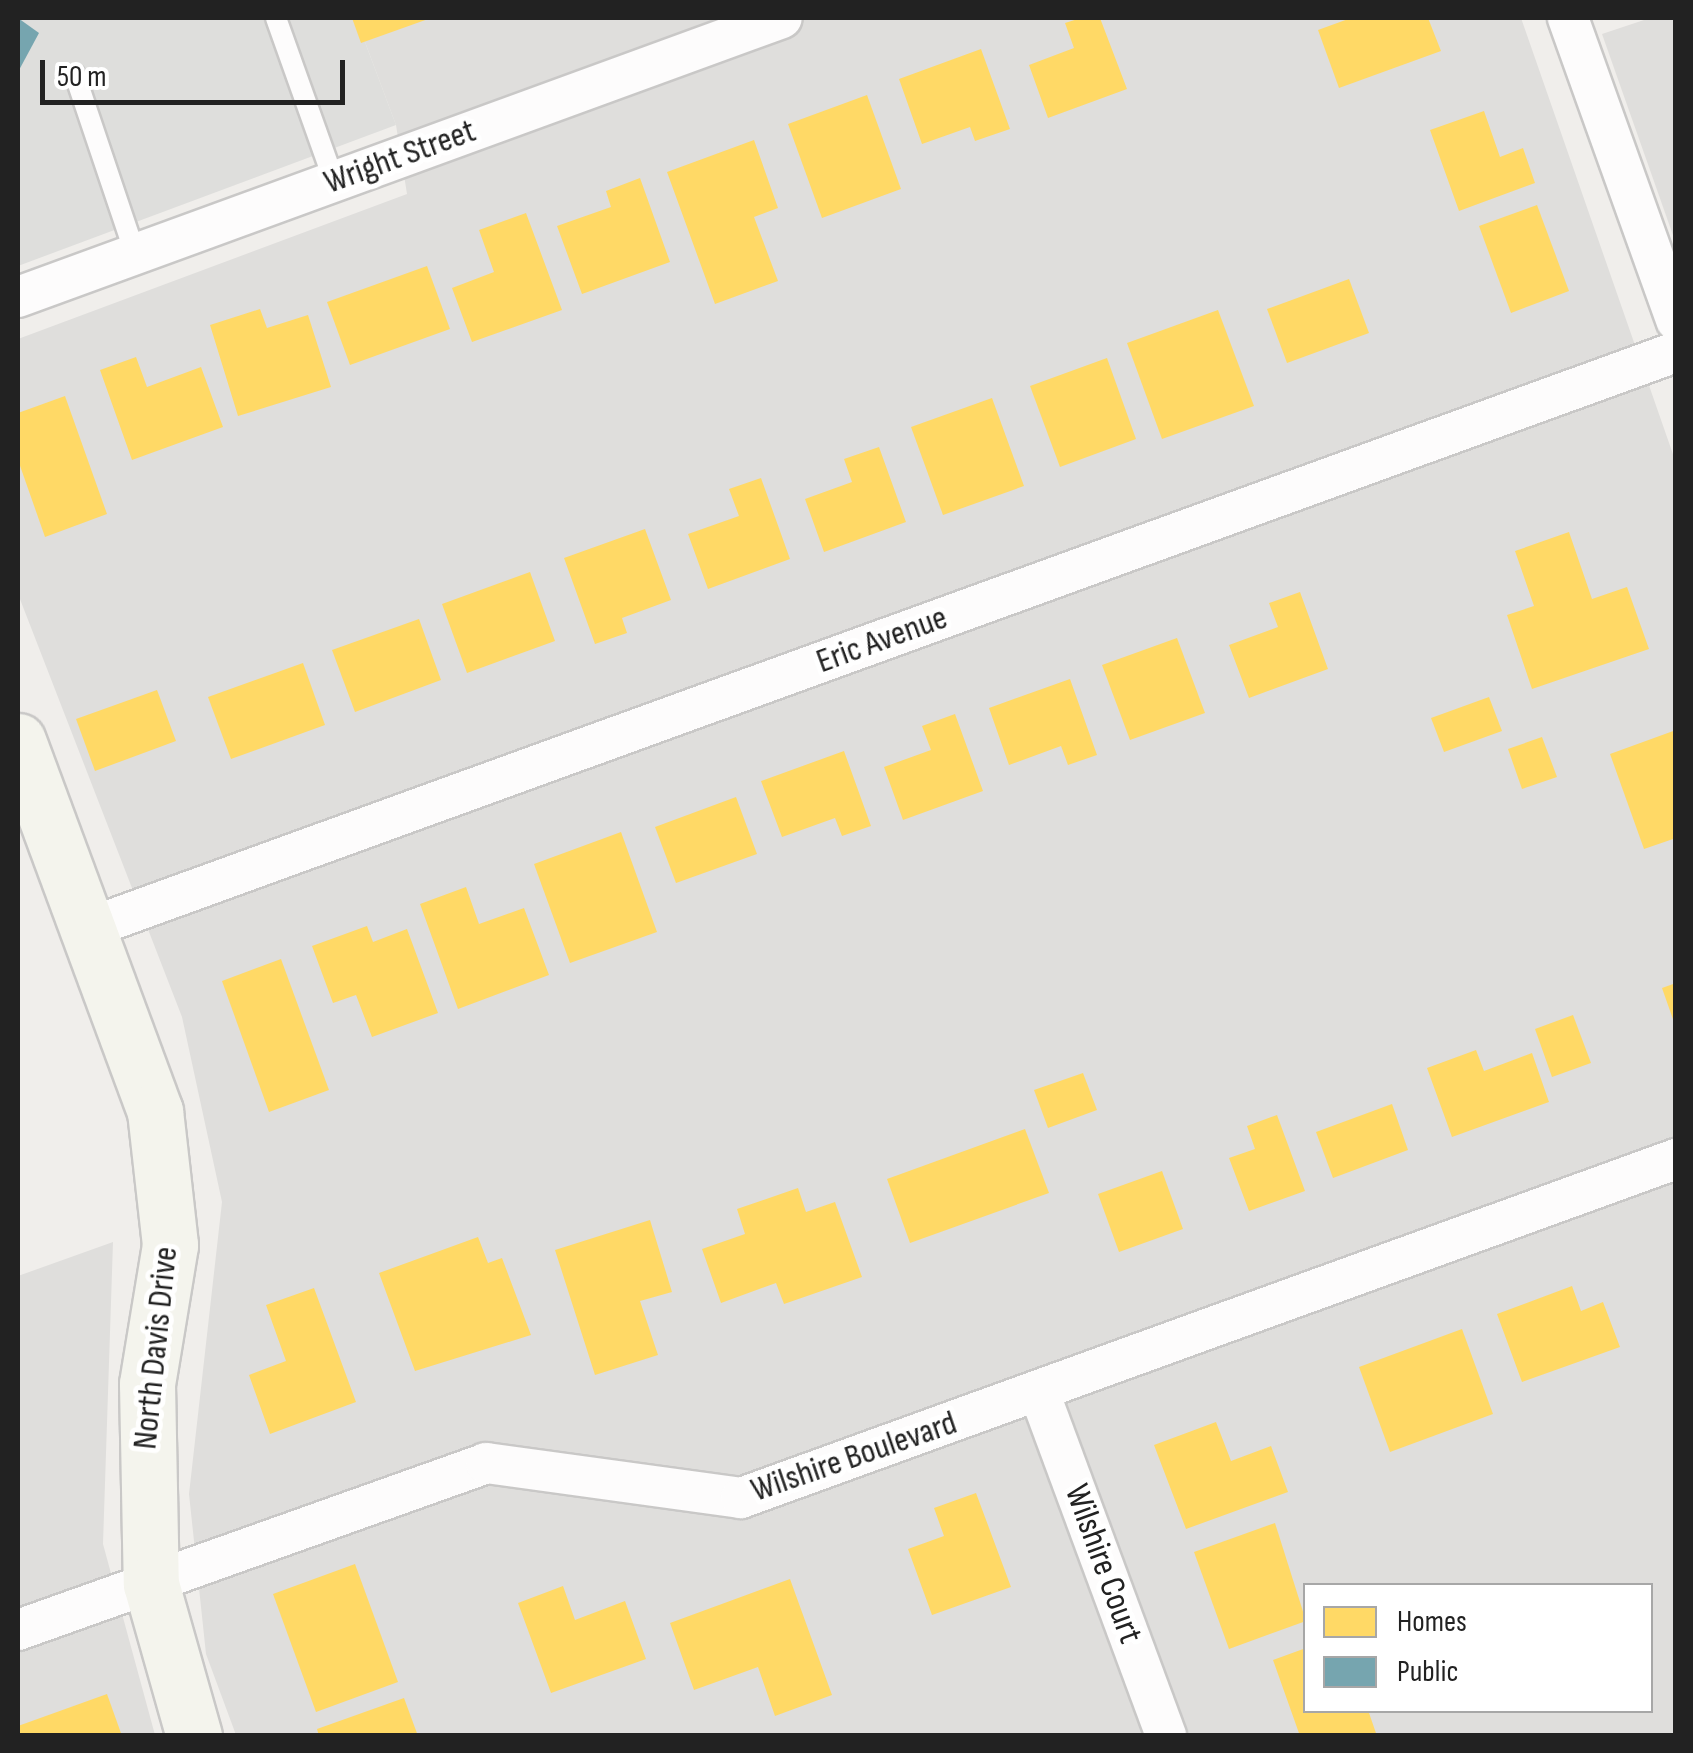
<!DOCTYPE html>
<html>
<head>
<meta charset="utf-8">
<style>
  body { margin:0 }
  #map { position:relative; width:1693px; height:1753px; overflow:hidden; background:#f0eeeb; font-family:"Sofia Sans Condensed",sans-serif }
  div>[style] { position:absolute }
  .residential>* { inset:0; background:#dfdedc }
  .religious>* { inset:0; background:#dededc }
  .homes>* { inset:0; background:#ffd966 }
  .public>* { inset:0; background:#76a5af }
  .roads { filter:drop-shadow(2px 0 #c9c8c7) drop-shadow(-2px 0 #c9c8c7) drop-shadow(0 2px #c9c8c7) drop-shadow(0 -2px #c9c8c7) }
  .lane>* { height:20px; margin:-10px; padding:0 10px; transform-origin:10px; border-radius:10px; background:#fdfcfc }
  .street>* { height:40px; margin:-20px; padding:0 20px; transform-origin:20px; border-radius:20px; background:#fdfcfc }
  .secondary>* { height:55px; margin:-27.5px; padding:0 27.5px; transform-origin:27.5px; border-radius:27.5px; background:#f4f4ed }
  span { translate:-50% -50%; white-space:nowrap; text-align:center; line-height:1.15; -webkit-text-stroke:10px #fff; paint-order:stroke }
  .street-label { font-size:35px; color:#222 }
  .frame { position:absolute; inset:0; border:20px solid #222; pointer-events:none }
  .legend { position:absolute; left:1303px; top:1583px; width:350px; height:130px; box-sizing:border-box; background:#fff; border:2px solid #a7a7a7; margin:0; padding:12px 18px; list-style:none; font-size:30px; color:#222 }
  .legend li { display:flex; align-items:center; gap:20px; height:50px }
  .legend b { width:50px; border:2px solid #a7a7a7 }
  .scale { position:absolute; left:40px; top:60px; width:305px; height:45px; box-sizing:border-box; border:5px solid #222; border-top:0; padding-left:12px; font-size:30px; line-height:35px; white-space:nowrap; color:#222; -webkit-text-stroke:8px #fff; paint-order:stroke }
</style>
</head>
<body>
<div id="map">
  <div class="residential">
    <i style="clip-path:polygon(evenodd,356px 18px,1521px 18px,1675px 460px,1675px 1735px,236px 1735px,206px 1654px,189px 1494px,222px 1202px,182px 1017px,18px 594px,18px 339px,407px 194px,396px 125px,356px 18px,1306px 1586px,1650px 1586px,1650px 1710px,1306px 1710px,1306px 1586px)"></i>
    <i style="clip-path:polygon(1650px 18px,1675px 18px,1675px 241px,1602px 34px)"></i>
    <i style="clip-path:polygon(113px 1242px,103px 1544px,155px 1735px,18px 1735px,18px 1276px)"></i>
  </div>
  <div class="religious">
    <i style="clip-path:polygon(18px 18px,356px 18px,396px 125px,18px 266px)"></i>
  </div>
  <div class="homes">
    <i style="clip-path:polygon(352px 18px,431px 18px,361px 43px)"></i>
    <i style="clip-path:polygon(1081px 18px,1100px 18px,1127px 89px,1048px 118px,1029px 65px,1074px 48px,1065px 23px)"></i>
    <i style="clip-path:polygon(1351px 18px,1428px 18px,1441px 51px,1339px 88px,1318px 30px)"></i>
    <i style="clip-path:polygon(981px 49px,1010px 129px,975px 141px,970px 127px,922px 144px,899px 79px)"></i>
    <i style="clip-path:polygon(867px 95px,901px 189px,822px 218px,788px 124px)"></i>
    <i style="clip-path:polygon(1484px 111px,1500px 157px,1523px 148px,1535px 183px,1459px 211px,1430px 130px)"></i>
    <i style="clip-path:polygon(754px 140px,778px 208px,754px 217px,778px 281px,715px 304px,667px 172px)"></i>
    <i style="clip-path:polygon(640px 178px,670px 262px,582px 294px,557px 226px,611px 207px,606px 191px)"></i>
    <i style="clip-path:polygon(1537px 205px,1569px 291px,1511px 313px,1479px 226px)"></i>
    <i style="clip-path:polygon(526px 213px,562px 310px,472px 342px,452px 288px,494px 272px,479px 230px)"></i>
    <i style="clip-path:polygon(427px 266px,450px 329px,350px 365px,327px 302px)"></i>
    <i style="clip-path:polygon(1349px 279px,1369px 333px,1287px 363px,1267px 309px)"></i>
    <i style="clip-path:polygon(260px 309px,267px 328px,308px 315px,331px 387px,238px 416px,210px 325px)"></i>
    <i style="clip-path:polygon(1218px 310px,1254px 406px,1162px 439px,1127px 343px)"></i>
    <i style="clip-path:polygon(136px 357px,147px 387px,201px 367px,223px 427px,132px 460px,100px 370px)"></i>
    <i style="clip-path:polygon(1107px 358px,1136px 439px,1060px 467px,1030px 386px)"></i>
    <i style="clip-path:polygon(65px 396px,107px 514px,45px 537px,18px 460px,18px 413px)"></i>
    <i style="clip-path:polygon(992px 398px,1024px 486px,943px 515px,911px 427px)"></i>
    <i style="clip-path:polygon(879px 447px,906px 522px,824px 552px,805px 499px,852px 482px,844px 459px)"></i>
    <i style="clip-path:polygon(761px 478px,790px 559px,708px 589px,688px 534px,739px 516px,729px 489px)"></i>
    <i style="clip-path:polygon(645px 529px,671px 600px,622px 618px,627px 633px,595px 644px,564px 558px)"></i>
    <i style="clip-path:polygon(1569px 532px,1592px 599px,1627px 587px,1649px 649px,1532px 689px,1507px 615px,1534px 606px,1515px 551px)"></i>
    <i style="clip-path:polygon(530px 572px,555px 641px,467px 673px,442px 604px)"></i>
    <i style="clip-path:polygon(1300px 592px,1328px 669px,1249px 698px,1229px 645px,1278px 627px,1269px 603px)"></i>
    <i style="clip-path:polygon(419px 619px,441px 680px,355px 712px,332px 650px)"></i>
    <i style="clip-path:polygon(1177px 638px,1205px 713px,1130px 740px,1102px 665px)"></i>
    <i style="clip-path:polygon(303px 663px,325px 725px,231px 759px,208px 697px)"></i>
    <i style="clip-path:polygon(1070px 679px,1097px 755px,1068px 765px,1061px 746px,1009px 765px,989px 708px)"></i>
    <i style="clip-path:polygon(157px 690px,176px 741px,95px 771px,76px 719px)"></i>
    <i style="clip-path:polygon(1489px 697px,1502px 731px,1444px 752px,1431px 718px)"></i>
    <i style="clip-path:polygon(955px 714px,983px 791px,903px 820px,884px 767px,931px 750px,922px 726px)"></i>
    <i style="clip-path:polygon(1676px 730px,1676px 838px,1644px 849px,1610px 754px)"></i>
    <i style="clip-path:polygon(1542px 737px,1557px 777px,1522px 789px,1508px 749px)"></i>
    <i style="clip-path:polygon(844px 751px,871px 826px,842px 836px,835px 818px,782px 837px,761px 781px)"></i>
    <i style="clip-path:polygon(736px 797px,757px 854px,676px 883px,655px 827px)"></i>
    <i style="clip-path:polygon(621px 832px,657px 932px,570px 963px,534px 864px)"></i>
    <i style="clip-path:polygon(466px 887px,479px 924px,524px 908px,549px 975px,458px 1009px,420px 904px)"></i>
    <i style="clip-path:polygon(367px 926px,373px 942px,407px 929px,438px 1013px,372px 1037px,356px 995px,333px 1003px,312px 946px)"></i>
    <i style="clip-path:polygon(281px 959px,329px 1090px,269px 1112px,222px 981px)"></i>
    <i style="clip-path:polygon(1676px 983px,1676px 1025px,1675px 1025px,1662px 988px)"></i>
    <i style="clip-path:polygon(1573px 1015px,1591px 1063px,1552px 1077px,1535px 1029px)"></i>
    <i style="clip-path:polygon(1476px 1050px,1484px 1071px,1532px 1053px,1549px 1102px,1452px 1137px,1427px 1068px)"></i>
    <i style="clip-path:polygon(1083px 1073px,1097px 1110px,1048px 1128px,1034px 1090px)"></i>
    <i style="clip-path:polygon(1392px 1104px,1408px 1150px,1333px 1178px,1316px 1132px)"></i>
    <i style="clip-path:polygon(1277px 1115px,1305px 1191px,1249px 1211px,1229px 1158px,1255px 1149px,1247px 1126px)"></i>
    <i style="clip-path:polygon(1025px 1129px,1049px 1193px,910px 1243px,887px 1179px)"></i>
    <i style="clip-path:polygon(1162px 1171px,1183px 1229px,1119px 1252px,1098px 1194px)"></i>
    <i style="clip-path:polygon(798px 1188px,806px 1212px,835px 1202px,862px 1277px,784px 1304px,776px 1283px,721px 1303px,702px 1249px,745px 1234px,737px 1209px)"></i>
    <i style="clip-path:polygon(650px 1220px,672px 1292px,640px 1301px,658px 1355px,595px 1375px,555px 1250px)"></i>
    <i style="clip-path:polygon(478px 1237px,488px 1263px,502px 1258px,531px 1335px,415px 1371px,379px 1273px)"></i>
    <i style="clip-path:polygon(1572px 1286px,1581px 1311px,1603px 1302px,1620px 1347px,1522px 1382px,1497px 1314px)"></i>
    <i style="clip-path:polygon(314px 1288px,356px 1402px,270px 1434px,249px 1375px,286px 1361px,266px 1305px)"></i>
    <i style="clip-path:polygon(1462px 1329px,1493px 1414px,1390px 1452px,1359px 1367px)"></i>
    <i style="clip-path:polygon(1216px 1422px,1231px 1461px,1271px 1446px,1288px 1492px,1186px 1529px,1154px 1445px)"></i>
    <i style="clip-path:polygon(976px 1493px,1011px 1587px,932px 1615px,908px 1549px,944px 1536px,934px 1508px)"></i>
    <i style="clip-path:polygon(1275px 1523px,1306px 1621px,1229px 1649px,1194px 1552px)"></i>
    <i style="clip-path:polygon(355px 1564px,398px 1682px,316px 1712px,273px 1594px)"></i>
    <i style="clip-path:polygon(790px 1579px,832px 1695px,775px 1716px,758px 1667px,694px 1690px,670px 1623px)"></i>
    <i style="clip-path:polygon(563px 1586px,575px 1620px,625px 1601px,646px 1659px,551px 1693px,518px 1603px)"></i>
    <i style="clip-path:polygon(1306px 1648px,1306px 1710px,1368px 1710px,1377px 1736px,1300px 1736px,1273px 1660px)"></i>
    <i style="clip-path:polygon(107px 1694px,122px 1736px,18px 1736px,18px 1726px)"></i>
    <i style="clip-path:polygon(404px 1698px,418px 1736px,319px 1736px,317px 1729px)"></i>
  </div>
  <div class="public">
    <i style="clip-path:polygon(18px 18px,39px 33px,18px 72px)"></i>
  </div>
  <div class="roads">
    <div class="lane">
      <i style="left:276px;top:18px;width:173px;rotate:70.4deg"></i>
      <i style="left:75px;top:75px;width:188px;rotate:71.4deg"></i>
    </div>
    <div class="street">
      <i style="left:1568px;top:18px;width:321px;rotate:70.3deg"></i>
      <i style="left:18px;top:297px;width:813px;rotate:-20.06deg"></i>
      <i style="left:89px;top:928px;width:1688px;rotate:-19.95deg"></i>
      <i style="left:1039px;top:1392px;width:367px;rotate:69.7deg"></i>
      <i style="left:18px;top:1630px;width:497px;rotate:-19.6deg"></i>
      <i style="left:486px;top:1463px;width:257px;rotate:7.8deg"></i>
      <i style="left:741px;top:1498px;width:995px;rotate:-19.93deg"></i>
    </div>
    <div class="secondary">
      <i style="left:18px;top:741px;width:395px;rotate:69.7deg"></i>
      <i style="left:155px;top:1111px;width:135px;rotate:83.6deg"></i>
      <i style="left:170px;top:1245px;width:141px;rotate:99.4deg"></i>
      <i style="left:147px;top:1384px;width:200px;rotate:88.9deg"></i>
      <i style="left:151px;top:1584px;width:158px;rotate:74.2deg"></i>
    </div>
  </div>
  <div class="street-label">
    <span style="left:400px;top:157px;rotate:-20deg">Wright Street</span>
    <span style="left:882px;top:640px;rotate:-20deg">Eric Avenue</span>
    <span style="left:156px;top:1348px;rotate:-84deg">North Davis Drive</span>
    <span style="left:854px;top:1457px;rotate:-19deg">Wilshire Boulevard</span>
    <span style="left:1103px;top:1564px;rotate:70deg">Wilshire Court</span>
  </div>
  <div class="frame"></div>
  <ul class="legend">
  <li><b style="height:28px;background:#ffd966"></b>Homes</li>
  <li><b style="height:28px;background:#76a5af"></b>Public</li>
  </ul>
  <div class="scale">50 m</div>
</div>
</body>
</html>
